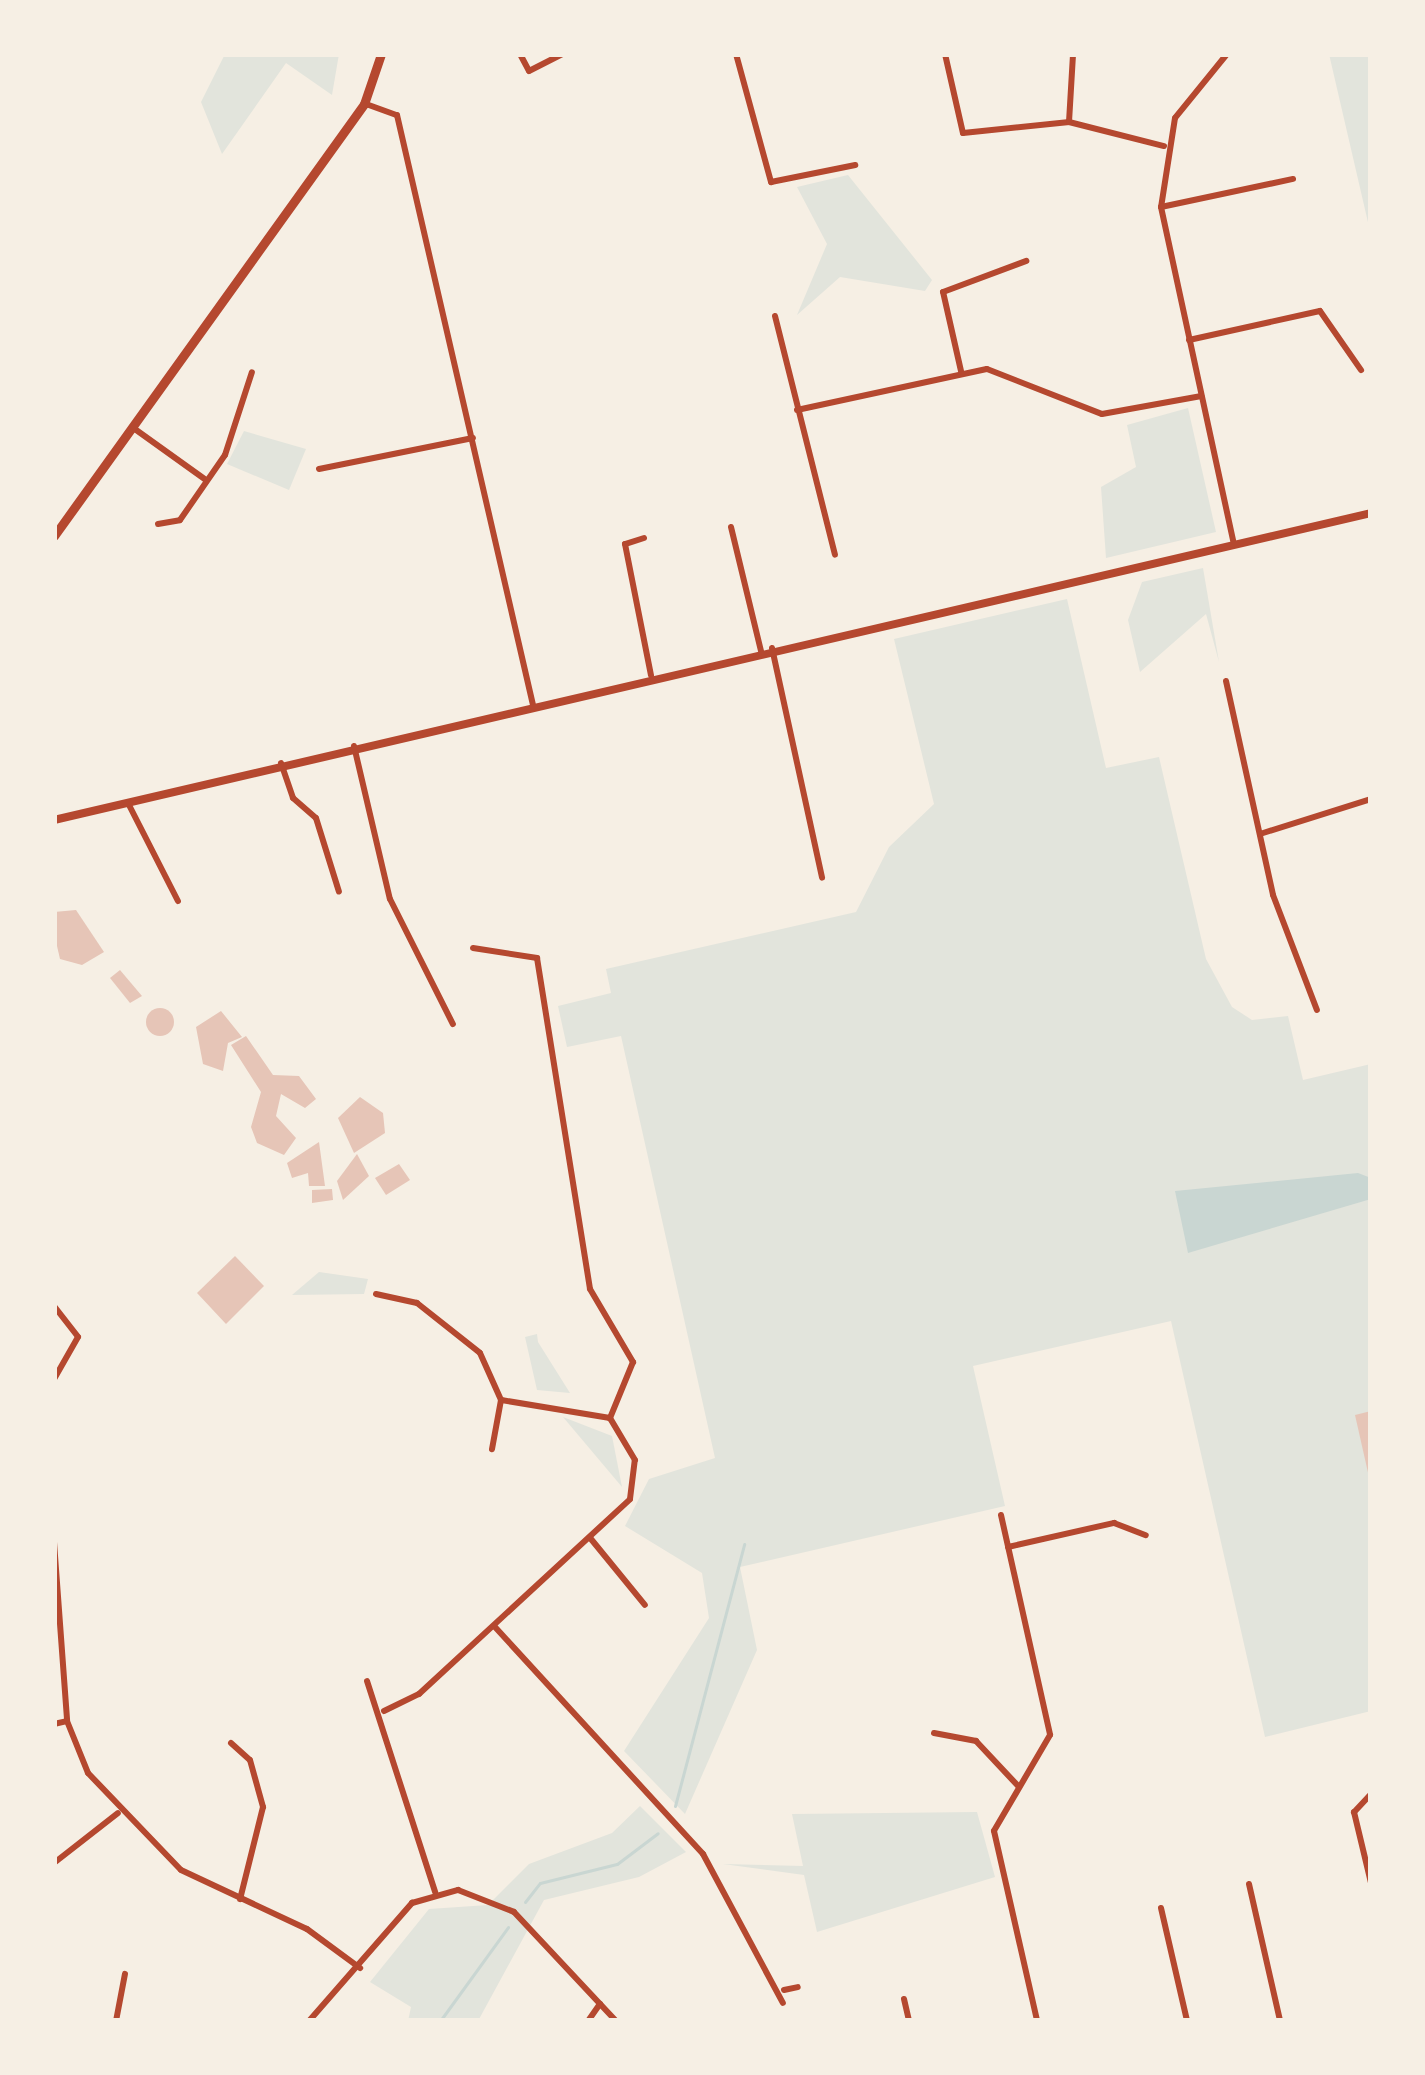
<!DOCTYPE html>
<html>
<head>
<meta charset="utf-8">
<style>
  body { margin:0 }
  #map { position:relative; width:1425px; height:2075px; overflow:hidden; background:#f6efe4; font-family:"Public Sans",sans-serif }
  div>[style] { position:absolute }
  .green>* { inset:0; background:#e2e4dc }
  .water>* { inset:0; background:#c9d6d2 }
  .stream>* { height:3px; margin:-1.5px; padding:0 1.5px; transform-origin:1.5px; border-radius:1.5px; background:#c9d6d2 }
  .building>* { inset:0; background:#e6c5b7 }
  .round { border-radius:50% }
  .minor>* { height:6px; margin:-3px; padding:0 3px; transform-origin:3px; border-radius:3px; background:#b5482f }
  .secondary>* { height:8px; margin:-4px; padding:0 4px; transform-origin:4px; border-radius:4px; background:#b5482f }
  .primary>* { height:9px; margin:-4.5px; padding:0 4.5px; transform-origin:4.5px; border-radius:4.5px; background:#b5482f }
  span { translate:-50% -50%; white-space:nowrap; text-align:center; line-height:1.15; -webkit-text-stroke:12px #f6efe4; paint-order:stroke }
  .frame { position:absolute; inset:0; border:57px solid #f6efe4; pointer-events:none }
</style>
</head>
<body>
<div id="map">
  <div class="green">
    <i style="clip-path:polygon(225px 54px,339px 54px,332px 95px,286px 63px,222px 154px,201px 102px)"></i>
    <i style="clip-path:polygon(1329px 54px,1371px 54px,1371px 230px,1370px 231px)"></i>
    <i style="clip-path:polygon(848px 175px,932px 280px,925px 291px,840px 277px,797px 315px,827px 244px,797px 187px)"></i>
    <i style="clip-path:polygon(1188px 408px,1216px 532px,1106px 558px,1101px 487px,1136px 467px,1127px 425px)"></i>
    <i style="clip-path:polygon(244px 431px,306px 449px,289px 490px,227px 464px)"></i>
    <i style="clip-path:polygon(1203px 568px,1219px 662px,1206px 614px,1140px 672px,1128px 620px,1142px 582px)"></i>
    <i style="clip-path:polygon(1067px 599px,1106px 768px,1159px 757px,1206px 959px,1232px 1007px,1252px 1020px,1288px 1016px,1303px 1080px,1371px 1064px,1371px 1711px,1265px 1737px,1171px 1321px,973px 1366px,1005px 1506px,740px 1567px,757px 1650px,685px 1814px,624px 1751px,709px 1618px,702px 1573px,625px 1526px,649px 1479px,715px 1458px,621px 1036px,567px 1047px,558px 1006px,611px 993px,606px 969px,856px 912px,889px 847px,934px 804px,894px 639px)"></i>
    <i style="clip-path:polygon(319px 1272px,368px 1279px,364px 1294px,292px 1295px)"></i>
    <i style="clip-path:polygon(537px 1334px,538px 1342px,570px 1393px,537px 1390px,525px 1337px)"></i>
    <i style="clip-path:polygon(563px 1417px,612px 1436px,622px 1487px)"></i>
    <i style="clip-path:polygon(640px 1806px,686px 1852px,639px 1877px,544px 1900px,478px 2021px,408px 2021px,411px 2007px,370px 1982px,429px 1909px,488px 1905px,529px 1864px,612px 1833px)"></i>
    <i style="clip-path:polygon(977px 1812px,995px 1877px,817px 1932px,804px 1875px,723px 1864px,803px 1866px,792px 1814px)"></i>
  </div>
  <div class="water">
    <i style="clip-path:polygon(1358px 1173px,1371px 1178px,1371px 1199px,1188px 1253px,1175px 1191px)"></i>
  </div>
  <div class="stream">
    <i style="left:675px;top:1806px;width:271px;rotate:-75.2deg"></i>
    <i style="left:525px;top:1902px;width:24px;rotate:-52deg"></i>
    <i style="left:540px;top:1883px;width:79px;rotate:-13.9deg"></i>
    <i style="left:617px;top:1864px;width:51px;rotate:-37.1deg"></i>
    <i style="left:440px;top:2021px;width:116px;rotate:-54.1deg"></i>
  </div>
  <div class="building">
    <i style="clip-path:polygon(76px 910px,104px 952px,82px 965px,60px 959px,54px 933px,54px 912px)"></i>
    <i style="clip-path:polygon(120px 970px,142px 996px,130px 1003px,110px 978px)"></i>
    <i class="round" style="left:146px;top:1008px;width:28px;height:28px"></i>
    <i style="clip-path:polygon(221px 1011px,242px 1037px,228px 1043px,223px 1071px,203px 1064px,196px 1027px)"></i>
    <i style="clip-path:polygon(246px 1036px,273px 1075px,299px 1076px,316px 1099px,305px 1108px,281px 1094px,276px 1116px,296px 1138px,284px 1155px,257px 1143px,251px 1127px,261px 1092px,231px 1045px)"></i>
    <i style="clip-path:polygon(360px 1097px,383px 1113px,385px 1133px,354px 1153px,338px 1118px)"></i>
    <i style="clip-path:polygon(319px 1142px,325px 1186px,309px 1186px,308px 1173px,292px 1178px,287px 1163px)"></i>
    <i style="clip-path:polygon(357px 1154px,369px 1176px,343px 1200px,337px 1181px)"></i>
    <i style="clip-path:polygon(399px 1164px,410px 1180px,386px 1195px,375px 1178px)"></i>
    <i style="clip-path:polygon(332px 1189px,333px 1200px,312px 1203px,312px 1190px)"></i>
    <i style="clip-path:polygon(235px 1256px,264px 1286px,226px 1324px,197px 1293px)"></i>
    <i style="clip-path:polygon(1371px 1411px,1371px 1476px,1369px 1477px,1355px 1415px)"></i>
  </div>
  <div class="minor">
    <i style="left:520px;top:54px;width:19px;rotate:62deg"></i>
    <i style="left:529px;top:71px;width:38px;rotate:-27deg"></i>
    <i style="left:736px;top:54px;width:133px;rotate:74.7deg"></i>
    <i style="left:771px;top:182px;width:86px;rotate:-11.4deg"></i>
    <i style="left:945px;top:54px;width:81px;rotate:77.2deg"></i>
    <i style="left:963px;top:133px;width:107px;rotate:-5.9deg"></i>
    <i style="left:1069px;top:122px;width:98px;rotate:14.2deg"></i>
    <i style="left:1227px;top:54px;width:82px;rotate:129.1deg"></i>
    <i style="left:1175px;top:118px;width:90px;rotate:98.9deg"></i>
    <i style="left:1161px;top:207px;width:346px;rotate:77.8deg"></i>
    <i style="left:366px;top:104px;width:33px;rotate:20deg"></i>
    <i style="left:397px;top:115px;width:605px;rotate:77.02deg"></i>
    <i style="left:1069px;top:122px;width:68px;rotate:-86.6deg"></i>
    <i style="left:1161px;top:207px;width:135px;rotate:-12deg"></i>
    <i style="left:775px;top:316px;width:246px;rotate:75.9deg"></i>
    <i style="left:1189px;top:340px;width:134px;rotate:-12.5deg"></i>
    <i style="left:1320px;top:311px;width:72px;rotate:55.2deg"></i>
    <i style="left:961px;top:371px;width:81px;rotate:-102.8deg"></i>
    <i style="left:943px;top:292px;width:89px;rotate:-20.5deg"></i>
    <i style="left:797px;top:410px;width:194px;rotate:-12.2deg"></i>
    <i style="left:987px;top:369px;width:123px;rotate:21.4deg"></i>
    <i style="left:1102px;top:414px;width:101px;rotate:-10.3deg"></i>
    <i style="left:132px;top:427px;width:91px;rotate:35.6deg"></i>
    <i style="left:319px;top:469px;width:157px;rotate:-11.4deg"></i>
    <i style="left:158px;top:524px;width:22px;rotate:-10deg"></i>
    <i style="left:180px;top:520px;width:79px;rotate:-55.3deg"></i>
    <i style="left:225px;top:455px;width:87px;rotate:-72deg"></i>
    <i style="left:731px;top:527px;width:128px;rotate:76.4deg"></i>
    <i style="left:644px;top:538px;width:20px;rotate:162deg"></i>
    <i style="left:625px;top:544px;width:134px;rotate:78.8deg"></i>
    <i style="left:772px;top:648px;width:235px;rotate:77.7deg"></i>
    <i style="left:1226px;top:681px;width:219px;rotate:77.6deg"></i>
    <i style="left:1273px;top:895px;width:123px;rotate:69.1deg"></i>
    <i style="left:354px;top:746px;width:157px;rotate:76.8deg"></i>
    <i style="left:390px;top:899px;width:140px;rotate:63.3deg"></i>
    <i style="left:281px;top:763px;width:37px;rotate:71deg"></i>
    <i style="left:293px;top:798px;width:30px;rotate:41deg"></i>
    <i style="left:316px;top:818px;width:77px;rotate:72.7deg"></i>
    <i style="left:128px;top:803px;width:110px;rotate:63deg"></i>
    <i style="left:1260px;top:834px;width:116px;rotate:-17.5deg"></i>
    <i style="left:473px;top:948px;width:65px;rotate:8.9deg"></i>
    <i style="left:537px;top:958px;width:335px;rotate:80.9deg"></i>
    <i style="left:590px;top:1289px;width:85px;rotate:59.5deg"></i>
    <i style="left:633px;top:1362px;width:61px;rotate:112.3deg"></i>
    <i style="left:376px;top:1294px;width:42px;rotate:12.4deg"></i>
    <i style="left:417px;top:1303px;width:80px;rotate:38.4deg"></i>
    <i style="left:480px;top:1353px;width:51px;rotate:65.9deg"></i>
    <i style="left:501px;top:1400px;width:50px;rotate:100.4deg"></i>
    <i style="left:54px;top:1306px;width:39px;rotate:52deg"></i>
    <i style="left:78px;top:1337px;width:48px;rotate:119.7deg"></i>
    <i style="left:1001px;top:1515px;width:225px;rotate:77.4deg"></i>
    <i style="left:1050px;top:1735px;width:111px;rotate:120.3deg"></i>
    <i style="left:994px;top:1831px;width:195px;rotate:77.2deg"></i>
    <i style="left:591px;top:1539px;width:85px;rotate:50.7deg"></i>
    <i style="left:54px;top:1542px;width:179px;rotate:85.8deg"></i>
    <i style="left:67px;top:1721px;width:56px;rotate:68deg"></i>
    <i style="left:88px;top:1773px;width:134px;rotate:46.2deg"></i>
    <i style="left:181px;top:1870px;width:139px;rotate:25.1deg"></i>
    <i style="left:307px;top:1929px;width:66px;rotate:36.3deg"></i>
    <i style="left:1008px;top:1547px;width:109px;rotate:-12.8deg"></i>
    <i style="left:1114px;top:1523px;width:34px;rotate:21deg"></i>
    <i style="left:495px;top:1627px;width:308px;rotate:47.5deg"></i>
    <i style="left:703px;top:1854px;width:169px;rotate:61.8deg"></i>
    <i style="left:367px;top:1681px;width:222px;rotate:72.1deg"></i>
    <i style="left:384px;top:1711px;width:39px;rotate:-26deg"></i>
    <i style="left:419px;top:1694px;width:287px;rotate:-42.7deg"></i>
    <i style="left:630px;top:1499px;width:39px;rotate:-83deg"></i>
    <i style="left:635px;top:1460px;width:49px;rotate:-120.8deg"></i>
    <i style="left:610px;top:1418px;width:110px;rotate:-170.6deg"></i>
    <i style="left:54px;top:1724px;width:13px;rotate:-13deg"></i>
    <i style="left:934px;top:1733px;width:43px;rotate:10.8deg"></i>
    <i style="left:976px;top:1741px;width:63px;rotate:46.9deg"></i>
    <i style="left:231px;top:1743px;width:25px;rotate:42deg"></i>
    <i style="left:250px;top:1760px;width:49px;rotate:74.5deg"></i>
    <i style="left:263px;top:1807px;width:95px;rotate:104deg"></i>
    <i style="left:1371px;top:1794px;width:25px;rotate:133deg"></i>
    <i style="left:1354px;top:1812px;width:73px;rotate:76.5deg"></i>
    <i style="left:54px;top:1863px;width:81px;rotate:-38deg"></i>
    <i style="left:1249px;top:1884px;width:140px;rotate:77.2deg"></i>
    <i style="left:1161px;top:1908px;width:116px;rotate:77deg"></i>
    <i style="left:784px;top:1990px;width:14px;rotate:-12deg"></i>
    <i style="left:904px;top:1999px;width:23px;rotate:77deg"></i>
    <i style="left:116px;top:2021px;width:48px;rotate:-79.2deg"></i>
    <i style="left:309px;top:2021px;width:157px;rotate:-48.9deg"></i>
    <i style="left:412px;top:1903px;width:48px;rotate:-15.8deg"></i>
    <i style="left:458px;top:1890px;width:60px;rotate:21.4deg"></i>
    <i style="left:514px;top:1912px;width:149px;rotate:46.9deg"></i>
    <i style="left:588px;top:2021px;width:21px;rotate:-55deg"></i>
  </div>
  <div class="secondary">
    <i style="left:54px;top:820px;width:1352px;rotate:-13.12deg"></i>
  </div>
  <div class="primary">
    <i style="left:54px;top:536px;width:532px;rotate:-54.34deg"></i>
    <i style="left:364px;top:104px;width:53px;rotate:-71.2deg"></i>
  </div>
  <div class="frame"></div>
</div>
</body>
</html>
